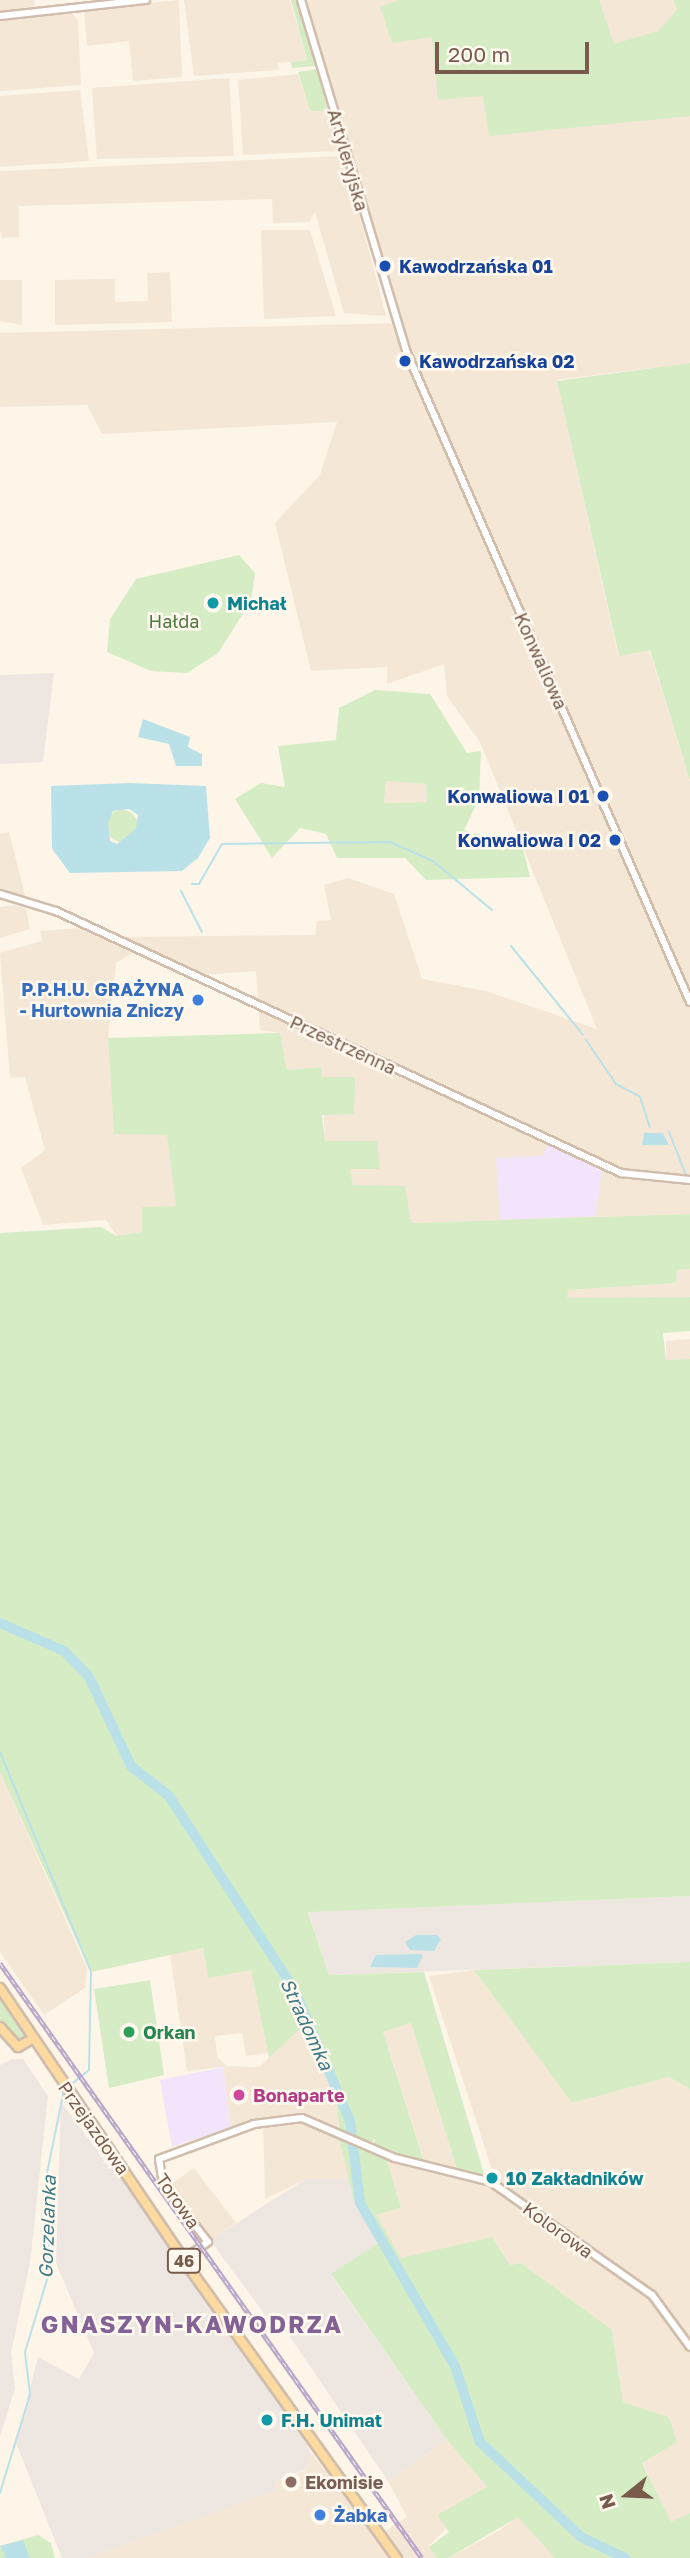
<!DOCTYPE html>
<html>
<head>
<meta charset="utf-8">
<style>
  body { margin:0 }
  #map { position:relative; width:690px; height:2558px; overflow:hidden; background:#fdf5e8; font-family:"Golos Text",sans-serif }
  div>[style] { position:absolute }
  .residential>* { inset:0; background:#f5e7d6 }
  .industrial>* { inset:0; background:#eee7e1 }
  .education>* { inset:0; background:#f2e4fa }
  .green>* { inset:0; background:#d5ecc5 }
  .round { border-radius:50% }
  .water>* { inset:0; background:#bbe1e8 }
  .stream>* { height:2px; margin:-1px; padding:0 1px; transform-origin:1px; border-radius:1px; background:#bbe1e8 }
  .river>* { height:10px; margin:-5px; padding:0 5px; transform-origin:5px; border-radius:5px; background:#bbe1e8 }
  .roads { filter:drop-shadow(2px 0 #d0bdac) drop-shadow(-2px 0 #d0bdac) drop-shadow(0 2px #d0bdac) drop-shadow(0 -2px #d0bdac) }
  .tertiary>* { height:6px; margin:-3px; padding:0 3px; transform-origin:3px; border-radius:3px; background:#fff }
  .primary>* { height:8px; margin:-4px; padding:0 4px; transform-origin:4px; border-radius:4px; background:#fdda9f }
  .rail>* { height:4.5px; margin-top:-2.25px; transform-origin:0; background:repeating-linear-gradient(90deg,#fff9ef 0 5px,#b8a5c8 0 10px); box-sizing:border-box; border-block:2px solid #b8a5c8 }
  .dots>* { width:19px; height:19px; translate:-50% -50%; box-sizing:border-box; border:4px solid #fff9ef; border-radius:50% }
  span { translate:-50% -50%; white-space:nowrap; text-align:center; line-height:1.15; -webkit-text-stroke:5px #fff9ef; paint-order:stroke }
  .shield-label span { padding:2px 5px; background:#fff9ef; border:2px solid; border-radius:5px; -webkit-text-stroke-width:0 }
  .shield-label { font-size:16px; color:#785b4a; font-weight:700 }
  .street-label { font-size:18px; color:#785b4a }
  .transit-label { font-size:18px; color:#164399; font-weight:700 }
  .left { translate:0 -50%; text-align:left }
  .right { translate:-100% -50%; text-align:right }
  .culture-label { font-size:18px; color:#0d838f; font-weight:700 }
  .park-label { font-size:18px; color:#50793f }
  .shop-label { font-size:18px; color:#366cbe; font-weight:700 }
  .leisure-label { font-size:18px; color:#27864d; font-weight:700 }
  .hotel-label { font-size:18px; color:#b23c85; font-weight:700 }
  .education-label { font-size:18px; color:#785e54; font-weight:700 }
  .water-label { font-size:19px; color:#407a85; font-style:italic }
  .district-label { font-size:24px; color:#846295; font-weight:700; letter-spacing:2px }
  .north { position:absolute; left:592px; top:2460px; width:70px; height:70px; -webkit-text-stroke:5px #fff9ef; paint-order:stroke; rotate:252deg; font-size:19px; font-weight:700; line-height:28px; text-align:center; color:#785b4a }
  .north::after { content:''; display:block; margin:auto; width:24px; height:32px; background:#785b4a; clip-path:polygon(50% 0,100% 100%,50% 72%,0 100%) }
  .scale { position:absolute; left:435px; top:42px; width:154px; height:32px; box-sizing:border-box; border:4px solid #785b4a; border-top:0; padding-left:9px; font-size:21px; line-height:24px; white-space:nowrap; color:#785b4a; -webkit-text-stroke:5px #fff9ef; paint-order:stroke }
</style>
</head>
<body>
<div id="map">
  <div class="residential">
    <i style="clip-path:polygon(0 0,34px 0,35px 6px,0 12px)"></i>
    <i style="clip-path:polygon(179px 0,182px 77px,133px 81px,129px 41px,87px 46px,84px 10px)"></i>
    <i style="clip-path:polygon(184px 0,290px 0,307px 60px,278px 63px,279px 70px,194px 76px)"></i>
    <i style="clip-path:polygon(305px 0,690px 0,690px 363px,557px 380px,618px 655px,649px 649px,690px 781px,690px 1214px,410px 1223px,353px 1185px,350px 1169px,325px 1141px,321px 1067px,287px 1070px,280px 1033px,260px 1030px,256px 971px,203px 975px,124px 937px,315px 935px,317px 921px,331px 920px,324px 885px,348px 878px,394px 894px,422px 979px,486px 991px,597px 1029px,480px 742px,447px 696px,444px 664px,387px 684px,387px 667px,311px 671px,275px 523px,320px 475px,337px 422px,102px 434px,87px 405px,0 407px,0 333px,401px 323px)"></i>
    <i style="clip-path:polygon(70px 12px,78px 20px,81px 85px,0 91px,0 20px)"></i>
    <i style="clip-path:polygon(298px 74px,310px 111px,328px 111px,340px 151px,243px 155px,238px 80px)"></i>
    <i style="clip-path:polygon(229px 78px,234px 156px,97px 159px,92px 88px)"></i>
    <i style="clip-path:polygon(80px 90px,89px 161px,0 167px,0 96px)"></i>
    <i style="clip-path:polygon(344px 156px,386px 316px,344px 313px,315px 212px,309px 222px,273px 223px,272px 199px,19px 206px,19px 237px,2px 238px,0 230px,0 171px)"></i>
    <i style="clip-path:polygon(261px 230px,310px 230px,336px 316px,264px 319px)"></i>
    <i style="clip-path:polygon(170px 272px,172px 322px,55px 325px,55px 280px,115px 279px,115px 302px,148px 301px,147px 273px)"></i>
    <i style="clip-path:polygon(0 280px,22px 280px,22px 325px,0 321px)"></i>
    <i style="clip-path:polygon(386px 781px,426px 784px,428px 802px,384px 803px)"></i>
    <i style="clip-path:polygon(9px 832px,26px 899px,0 892px,0 834px)"></i>
    <i style="clip-path:polygon(14px 905px,26px 909px,30px 929px,0 938px,0 907px)"></i>
    <i style="clip-path:polygon(79px 928px,132px 953px,116px 963px,108px 1038px,114px 1133px,167px 1134px,177px 1173px,176px 1206px,142px 1232px,117px 1236px,106px 1220px,43px 1225px,21px 1168px,45px 1150px,25px 1077px,10px 1078px,0 953px,42px 941px,40px 931px)"></i>
    <i style="clip-path:polygon(690px 1269px,690px 1297px,567px 1299px,567px 1290px,676px 1283px,677px 1270px)"></i>
    <i style="clip-path:polygon(690px 1339px,690px 1359px,666px 1360px,666px 1341px)"></i>
    <i style="clip-path:polygon(0 1772px,87px 1968px,85px 1988px,44px 2015px,0 1952px)"></i>
    <i style="clip-path:polygon(203px 1948px,208px 1977px,251px 1970px,268px 2053px,246px 2056px,242px 2033px,215px 2036px,217px 2057px,227px 2066px,259px 2067px,302px 2027px,336px 2098px,349px 2179px,306px 2179px,265px 2199px,263px 2118px,231px 2127px,223px 2067px,187px 2071px,170px 1954px)"></i>
    <i style="clip-path:polygon(474px 1970px,572px 2103px,669px 2077px,690px 2089px,690px 2513px,671px 2523px,642px 2462px,677px 2442px,669px 2417px,623px 2402px,612px 2330px,521px 2263px,510px 2265px,492px 2237px,401px 2259px,376px 2215px,401px 2208px,384px 2152px,425px 2164px,383px 2032px,411px 2023px,458px 2172px,495px 2179px,429px 1976px)"></i>
    <i style="clip-path:polygon(194px 2168px,236px 2223px,210px 2240px,170px 2185px)"></i>
    <i style="clip-path:polygon(447px 2440px,487px 2487px,429px 2546px,437px 2558px,87px 2558px,277px 2489px,274px 2482px,306px 2470px,311px 2453px,378px 2536px,407px 2517px,388px 2481px)"></i>
    <i style="clip-path:polygon(518px 2516px,555px 2558px,448px 2558px,500px 2530px)"></i>
  </div>
  <div class="industrial">
    <i style="clip-path:polygon(54px 673px,43px 762px,0 764px,0 675px)"></i>
    <i style="clip-path:polygon(690px 1896px,690px 1962px,329px 1975px,308px 1911px)"></i>
    <i style="clip-path:polygon(12px 2059px,23px 2059px,48px 2096px,30px 2263px,11px 2353px,15px 2389px,0 2436px,0 2065px)"></i>
    <i style="clip-path:polygon(61px 2102px,110px 2168px,118px 2162px,154px 2209px,267px 2375px,311px 2453px,306px 2469px,274px 2482px,277px 2490px,87px 2558px,62px 2558px,16px 2443px,38px 2357px,79px 2379px,94px 2353px,56px 2263px)"></i>
    <i style="clip-path:polygon(306px 2179px,349px 2179px,378px 2243px,331px 2275px,447px 2440px,388px 2481px,273px 2312px,266px 2316px,210px 2240px)"></i>
  </div>
  <div class="education">
    <i style="clip-path:polygon(548px 1144px,602px 1170px,596px 1216px,500px 1220px,496px 1158px,542px 1156px)"></i>
    <i style="clip-path:polygon(223px 2067px,231px 2127px,172px 2147px,160px 2080px)"></i>
  </div>
  <div class="green">
    <i style="clip-path:polygon(291px 0,297px 0,316px 66px,292px 68px,291px 62px,307px 60px)"></i>
    <i style="clip-path:polygon(398px 0,599px 0,614px 44px,658px 31px,677px 10px,674px 0,690px 0,690px 116px,489px 136px,483px 96px,438px 100px,432px 37px,392px 43px,380px 7px)"></i>
    <i style="clip-path:polygon(317px 69px,328px 111px,310px 111px,298px 72px)"></i>
    <i style="clip-path:polygon(690px 363px,690px 781px,650px 650px,619px 656px,557px 381px)"></i>
    <i style="clip-path:polygon(239px 555px,255px 573px,251px 601px,218px 653px,187px 673px,151px 671px,107px 652px,110px 619px,136px 579px)"></i>
    <i style="clip-path:polygon(evenodd,375px 690px,430px 694px,467px 753px,481px 751px,479px 799px,464px 830px,522px 845px,530px 877px,426px 880px,405px 858px,337px 858px,326px 834px,300px 828px,272px 858px,235px 799px,261px 783px,285px 787px,278px 746px,336px 740px,339px 708px,375px 690px,386px 781px,426px 784px,427px 802px,384px 803px,386px 781px)"></i>
    <i class="round" style="left:106px;top:810px;width:32px;height:32px"></i>
    <i style="clip-path:polygon(280px 1033px,287px 1070px,321px 1067px,322px 1077px,355px 1077px,354px 1114px,322px 1115px,325px 1141px,377px 1141px,380px 1169px,350px 1169px,353px 1185px,405px 1186px,411px 1223px,690px 1214px,690px 1269px,677px 1270px,676px 1283px,568px 1290px,567px 1298px,690px 1297px,690px 1331px,663px 1333px,666px 1360px,690px 1359px,690px 1896px,308px 1912px,329px 1975px,424px 1972px,485px 2177px,458px 2172px,411px 2023px,383px 2032px,425px 2165px,373px 2148px,375px 2137px,370px 2146px,340px 2132px,336px 2098px,302px 2027px,269px 2058px,251px 1970px,208px 1978px,203px 1948px,91px 1972px,0 1772px,0 1233px,101px 1227px,117px 1236px,142px 1232px,142px 1207px,176px 1206px,167px 1135px,114px 1134px,108px 1038px)"></i>
    <i style="clip-path:polygon(690px 1962px,690px 2089px,669px 2077px,572px 2103px,474px 1970px)"></i>
    <i style="clip-path:polygon(150px 1980px,164px 2075px,109px 2088px,94px 1989px)"></i>
    <i style="clip-path:polygon(0 1993px,29px 2036px,28px 2041px,17px 2042px,0 2022px)"></i>
    <i style="clip-path:polygon(339px 2137px,386px 2157px,401px 2208px,376px 2215px,401px 2258px,492px 2237px,510px 2265px,521px 2263px,612px 2330px,623px 2402px,669px 2417px,677px 2442px,642px 2463px,671px 2522px,690px 2513px,690px 2558px,555px 2558px,518px 2517px,448px 2558px,437px 2558px,429px 2547px,449px 2532px,437px 2515px,487px 2487px,447px 2440px,331px 2274px,378px 2243px,354px 2201px)"></i>
    <i style="clip-path:polygon(38px 2535px,51px 2543px,55px 2558px,0 2558px,0 2546px)"></i>
  </div>
  <div class="water">
    <i style="clip-path:polygon(143px 719px,190px 737px,188px 747px,202px 754px,202px 766px,176px 766px,169px 744px,138px 737px)"></i>
    <i style="clip-path:polygon(evenodd,130px 783px,206px 786px,210px 838px,198px 858px,182px 871px,70px 873px,52px 849px,51px 786px,130px 783px,129px 809px,138px 815px,136px 829px,117px 844px,110px 841px,108px 823px,113px 811px,129px 809px)"></i>
    <i style="clip-path:polygon(644px 1133px,663px 1133px,669px 1145px,642px 1145px)"></i>
    <i style="clip-path:polygon(416px 1935px,437px 1935px,441px 1939px,434px 1951px,410px 1950px,405px 1942px)"></i>
    <i style="clip-path:polygon(376px 1955px,419px 1954px,423px 1955px,417px 1968px,370px 1967px)"></i>
    <i style="clip-path:polygon(23px 2540px,30px 2558px,0 2558px,6px 2557px,0 2546px)"></i>
  </div>
  <div class="stream">
    <i style="left:192px;top:884px;width:7px"></i>
    <i style="left:199px;top:884px;width:46px;rotate:-60.1deg"></i>
    <i style="left:222px;top:844px;width:168px;rotate:-0.7deg"></i>
    <i style="left:390px;top:842px;width:47px;rotate:23.8deg"></i>
    <i style="left:433px;top:861px;width:77px;rotate:39.7deg"></i>
    <i style="left:181px;top:891px;width:46px;rotate:62.9deg"></i>
    <i style="left:511px;top:946px;width:114px;rotate:51deg"></i>
    <i style="left:586px;top:1040px;width:53px;rotate:55.7deg"></i>
    <i style="left:616px;top:1084px;width:27px;rotate:28deg"></i>
    <i style="left:640px;top:1097px;width:32px;rotate:72deg"></i>
    <i style="left:669px;top:1132px;width:14px;rotate:69deg"></i>
    <i style="left:675px;top:1147px;width:31px;rotate:69deg"></i>
    <i style="left:0;top:1752px;width:238px;rotate:67.5deg"></i>
    <i style="left:91px;top:1972px;width:98px;rotate:91.2deg"></i>
    <i style="left:89px;top:2070px;width:26px;rotate:141deg"></i>
    <i style="left:0;top:2493px;width:103px;rotate:-73.1deg"></i>
    <i style="left:30px;top:2394px;width:42px;rotate:-96.8deg"></i>
    <i style="left:25px;top:2352px;width:83px;rotate:-73.1deg"></i>
    <i style="left:49px;top:2273px;width:100px;rotate:-91.1deg"></i>
    <i style="left:47px;top:2173px;width:85px;rotate:-78.4deg"></i>
  </div>
  <div class="river">
    <i style="left:0;top:1623px;width:70px;rotate:23.6deg"></i>
    <i style="left:64px;top:1651px;width:36px;rotate:46deg"></i>
    <i style="left:89px;top:1677px;width:98px;rotate:64.7deg"></i>
    <i style="left:131px;top:1766px;width:48px;rotate:38.3deg"></i>
    <i style="left:169px;top:1796px;width:230px;rotate:57.1deg"></i>
    <i style="left:294px;top:1989px;width:143px;rotate:67deg"></i>
    <i style="left:350px;top:2121px;width:83px;rotate:83deg"></i>
    <i style="left:360px;top:2203px;width:189px;rotate:59.8deg"></i>
    <i style="left:455px;top:2366px;width:80px;rotate:71.8deg"></i>
    <i style="left:480px;top:2442px;width:139px;rotate:43.2deg"></i>
    <i style="left:581px;top:2537px;width:49px;rotate:25.5deg"></i>
  </div>
  <div class="roads">
    <div class="tertiary">
      <i style="left:301px;top:0;width:369px;rotate:73.3deg"></i>
      <i style="left:407px;top:353px;width:708px;rotate:66.44deg"></i>
      <i style="left:0;top:16px;width:147px;rotate:-6.3deg"></i>
      <i style="left:0;top:894px;width:59px;rotate:16.9deg"></i>
      <i style="left:56px;top:911px;width:623px;rotate:24.88deg"></i>
      <i style="left:621px;top:1173px;width:69px;rotate:5.8deg"></i>
      <i style="left:187px;top:2257px;width:26px;rotate:-36deg"></i>
      <i style="left:208px;top:2242px;width:73px;rotate:-127.8deg"></i>
      <i style="left:163px;top:2184px;width:25px;rotate:-99deg"></i>
      <i style="left:159px;top:2159px;width:101px;rotate:-20.2deg"></i>
      <i style="left:254px;top:2124px;width:48px;rotate:-7.1deg"></i>
      <i style="left:302px;top:2118px;width:101px;rotate:23.3deg"></i>
      <i style="left:395px;top:2158px;width:99px;rotate:14deg"></i>
      <i style="left:491px;top:2182px;width:197px;rotate:35.1deg"></i>
      <i style="left:652px;top:2295px;width:64px;rotate:53.8deg"></i>
    </div>
    <div class="primary">
      <i style="left:0;top:1988px;width:343px;rotate:55.9deg"></i>
      <i style="left:192px;top:2272px;width:352px;rotate:54.4deg"></i>
      <i style="left:0;top:2027px;width:27px;rotate:48deg"></i>
      <i style="left:18px;top:2047px;width:16px;rotate:-30deg"></i>
    </div>
  </div>
  <div class="rail">
    <i style="left:0;top:1963px;width:729px;rotate:54.65deg"></i>
  </div>
  <div class="dots">
    <i style="left:385px;top:266px;background:#1a4fb4"></i>
    <i style="left:405px;top:361px;background:#1a4fb4"></i>
    <i style="left:213px;top:603px;background:#0f9aa8"></i>
    <i style="left:603px;top:796px;background:#1a4fb4"></i>
    <i style="left:615px;top:840px;background:#1a4fb4"></i>
    <i style="left:198px;top:1000px;background:#3f7fe0"></i>
    <i style="left:129px;top:2032px;background:#2e9e5b"></i>
    <i style="left:239px;top:2095px;background:#d1479c"></i>
    <i style="left:492px;top:2178px;background:#0f9aa8"></i>
    <i style="left:267px;top:2420px;background:#0f9aa8"></i>
    <i style="left:291px;top:2482px;background:#8d6e63"></i>
    <i style="left:320px;top:2515px;background:#3f7fe0"></i>
  </div>
  <div class="shield-label">
    <span style="left:184px;top:2261px">46</span>
  </div>
  <div class="street-label">
    <span style="left:348px;top:160px;rotate:74deg">Artyleryjska</span>
    <span style="left:541px;top:661px;rotate:66deg">Konwaliowa</span>
    <span style="left:343px;top:1045px;rotate:25deg">Przestrzenna</span>
    <span style="left:94px;top:2128px;rotate:55deg">Przejazdowa</span>
    <span style="left:178px;top:2201px;rotate:55deg">Torowa</span>
    <span style="left:558px;top:2230px;rotate:36deg">Kolorowa</span>
  </div>
  <div class="transit-label">
    <span class="left" style="left:399px;top:266px">Kawodrzańska 01</span>
    <span class="left" style="left:419px;top:361px">Kawodrzańska 02</span>
    <span class="right" style="left:589px;top:796px">Konwaliowa I 01</span>
    <span class="right" style="left:601px;top:840px">Konwaliowa I 02</span>
  </div>
  <div class="culture-label">
    <span class="left" style="left:227px;top:603px">Michał</span>
    <span class="left" style="left:506px;top:2178px">10 Zakładników</span>
    <span class="left" style="left:281px;top:2420px">F.H. Unimat</span>
  </div>
  <div class="park-label">
    <span style="left:174px;top:621px">Hałda</span>
  </div>
  <div class="shop-label">
    <span class="right" style="left:184px;top:1000px">P.P.H.U. GRAŻYNA<br>- Hurtownia Zniczy</span>
    <span class="left" style="left:334px;top:2515px">Żabka</span>
  </div>
  <div class="leisure-label">
    <span class="left" style="left:143px;top:2032px">Orkan</span>
  </div>
  <div class="hotel-label">
    <span class="left" style="left:253px;top:2095px">Bonaparte</span>
  </div>
  <div class="education-label">
    <span class="left" style="left:305px;top:2482px">Ekomisie</span>
  </div>
  <div class="water-label">
    <span style="left:307px;top:2024px;rotate:65deg">Stradomka</span>
    <span style="left:47px;top:2227px;rotate:-88deg">Gorzelanka</span>
  </div>
  <div class="district-label">
    <span style="left:192px;top:2324px">GNASZYN-KAWODRZA</span>
  </div>
  <div class="north">N</div>
  <div class="scale">200 m</div>
</div>
</body>
</html>
